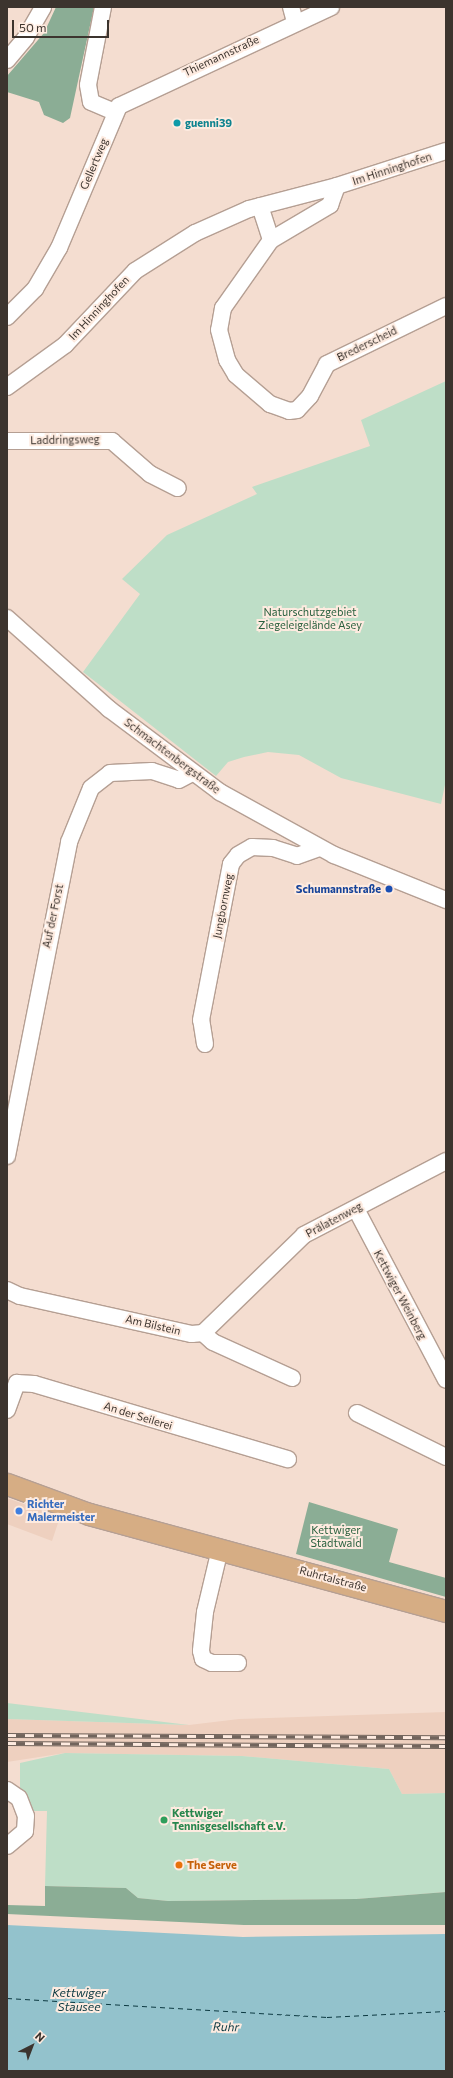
<!DOCTYPE html>
<html>
<head>
<meta charset="utf-8">
<style>
  body { margin:0 }
  #map { position:relative; width:453px; height:2078px; overflow:hidden; background:#f4ddd0; font-family:Commissioner,sans-serif }
  div>[style] { position:absolute }
  .built>* { inset:0; background:#eed0bf }
  .green>* { inset:0; background:#bedec7 }
  .forest>* { inset:0; background:#8bad95 }
  .water>* { inset:0; background:#93c2cc }
  .ferry>* { height:1px; margin-top:-0.5px; transform-origin:0; background:repeating-linear-gradient(90deg,#0c3941 0 5px,transparent 0 9px) }
  .roads { filter:drop-shadow(1px 0 #b59f93) drop-shadow(-1px 0 #b59f93) drop-shadow(0 1px #b59f93) drop-shadow(0 -1px #b59f93) }
  .minor>* { height:16px; margin:-8px; padding:0 8px; transform-origin:8px; border-radius:8px; background:#fff }
  .major>* { height:21px; margin:-10.5px; padding:0 10.5px; transform-origin:10.5px; border-radius:10.5px; background:#d6ad84 }
  .rail>* { height:4.5px; margin-top:-2.25px; transform-origin:0; background:repeating-linear-gradient(90deg,#feebe0 0 9px,#71645c 0 18px); box-sizing:border-box; border-block:1px solid #71645c }
  .dots>* { width:11px; height:11px; translate:-50% -50%; box-sizing:border-box; border:2px solid #feebe0; border-radius:50% }
  span { translate:-50% -50%; white-space:nowrap; text-align:center; line-height:1.15; -webkit-text-stroke:4px #feebe0; paint-order:stroke }
  .street-label { font-size:11px; color:#3c342e }
  .culture-label { font-size:11px; color:#0d838f; font-weight:700 }
  .left { translate:0 -50%; text-align:left }
  .park-label { font-size:11px; color:#2a613f }
  .transit-label { font-size:11px; color:#164399; font-weight:700 }
  .right { translate:-100% -50%; text-align:right }
  .shop-label { font-size:11px; color:#366cbe; font-weight:700 }
  .leisure-label { font-size:11px; color:#27864d; font-weight:700 }
  .food-label { font-size:11px; color:#c56008; font-weight:700 }
  .water-label { font-size:12px; color:#0c3941; font-style:italic }
  .frame { position:absolute; inset:0; border:8px solid #3c342e; pointer-events:none }
  .north { position:absolute; left:12px; top:2026px; width:40px; height:40px; -webkit-text-stroke:3px #feebe0; paint-order:stroke; rotate:42deg; font-size:11px; font-weight:700; line-height:16px; text-align:center; color:#3c342e }
  .north::after { content:''; display:block; margin:auto; width:14px; height:18px; background:#3c342e; clip-path:polygon(50% 0,100% 100%,50% 72%,0 100%) }
  .scale { position:absolute; left:12px; top:20px; width:97px; height:18px; box-sizing:border-box; border:2px solid #3c342e; border-top:0; padding-left:5px; font-size:12px; line-height:14px; white-space:nowrap; color:#3c342e; -webkit-text-stroke:3px #feebe0; paint-order:stroke }
</style>
</head>
<body>
<div id="map">
  <div class="built">
    <i style="clip-path:polygon(7px 1498px,60px 1517px,52px 1541px,7px 1524px)"></i>
    <i style="clip-path:polygon(446px 1712px,446px 1793px,402px 1794px,389px 1769px,242px 1756px,65px 1753px,7px 1762px,7px 1719px,189px 1725px,239px 1719px)"></i>
  </div>
  <div class="green">
    <i style="clip-path:polygon(446px 381px,446px 780px,441px 804px,341px 778px,299px 755px,268px 752px,244px 757px,228px 762px,216px 776px,83px 672px,140px 594px,122px 579px,167px 535px,257px 494px,252px 487px,370px 446px,361px 420px)"></i>
    <i style="clip-path:polygon(7px 1703px,189px 1725px,7px 1719px)"></i>
    <i style="clip-path:polygon(65px 1753px,242px 1756px,389px 1769px,402px 1794px,446px 1793px,446px 1892px,356px 1899px,168px 1901px,138px 1898px,126px 1888px,45px 1886px,47px 1811px,34px 1811px,20px 1788px,20px 1763px)"></i>
  </div>
  <div class="forest">
    <i style="clip-path:polygon(56px 7px,94px 7px,70px 118px,63px 123px,44px 115px,39px 102px,7px 92px,7px 76px,44px 33px)"></i>
    <i style="clip-path:polygon(309px 1502px,398px 1529px,389px 1562px,446px 1578px,446px 1597px,296px 1554px)"></i>
    <i style="clip-path:polygon(45px 1886px,126px 1888px,138px 1898px,168px 1901px,356px 1899px,446px 1892px,446px 1925px,244px 1925px,7px 1914px,7px 1905px,45px 1906px)"></i>
  </div>
  <div class="water">
    <i style="clip-path:polygon(7px 1925px,243px 1937px,446px 1934px,446px 2071px,7px 2071px)"></i>
  </div>
  <div class="ferry">
    <i style="left:7px;top:1998px;width:321px;rotate:3.4deg"></i>
    <i style="left:327px;top:2017px;width:119px;rotate:-2.9deg"></i>
  </div>
  <div class="roads">
    <div class="minor">
      <i style="left:103px;top:7px;width:79px;rotate:100.9deg"></i>
      <i style="left:88px;top:85px;width:17px;rotate:80deg"></i>
      <i style="left:91px;top:102px;width:26px;rotate:23deg"></i>
      <i style="left:291px;top:7px;width:16px;rotate:75deg"></i>
      <i style="left:7px;top:60px;width:30px;rotate:-50deg"></i>
      <i style="left:26px;top:37px;width:34px;rotate:-60deg"></i>
      <i style="left:260px;top:206px;width:36px;rotate:72deg"></i>
      <i style="left:271px;top:240px;width:83px;rotate:125.2deg"></i>
      <i style="left:223px;top:308px;width:22px;rotate:100deg"></i>
      <i style="left:219px;top:330px;width:31px;rotate:75deg"></i>
      <i style="left:227px;top:360px;width:17px;rotate:59deg"></i>
      <i style="left:236px;top:375px;width:45px;rotate:40.5deg"></i>
      <i style="left:270px;top:404px;width:20px;rotate:20deg"></i>
      <i style="left:289px;top:411px;width:8px;rotate:-7deg"></i>
      <i style="left:297px;top:410px;width:19px;rotate:-47deg"></i>
      <i style="left:310px;top:396px;width:36px;rotate:-62deg"></i>
      <i style="left:327px;top:364px;width:132px;rotate:-26deg"></i>
      <i style="left:271px;top:240px;width:69px;rotate:-30.7deg"></i>
      <i style="left:330px;top:205px;width:20px;rotate:-70deg"></i>
      <i style="left:7px;top:317px;width:40px;rotate:-45deg"></i>
      <i style="left:35px;top:289px;width:48px;rotate:-59.7deg"></i>
      <i style="left:59px;top:248px;width:154px;rotate:-67.1deg"></i>
      <i style="left:119px;top:106px;width:234px;rotate:-25deg"></i>
      <i style="left:7px;top:387px;width:72px;rotate:-35.9deg"></i>
      <i style="left:65px;top:345px;width:102px;rotate:-46.6deg"></i>
      <i style="left:135px;top:271px;width:71px;rotate:-32.3deg"></i>
      <i style="left:195px;top:233px;width:59px;rotate:-24deg"></i>
      <i style="left:249px;top:209px;width:91px;rotate:-14.6deg"></i>
      <i style="left:337px;top:186px;width:114px;rotate:-17.8deg"></i>
      <i style="left:7px;top:441px;width:105px"></i>
      <i style="left:112px;top:441px;width:50px;rotate:41deg"></i>
      <i style="left:150px;top:474px;width:31px;rotate:27deg"></i>
      <i style="left:7px;top:618px;width:137px;rotate:41.7deg"></i>
      <i style="left:109px;top:709px;width:139px;rotate:36.8deg"></i>
      <i style="left:220px;top:792px;width:130px;rotate:28.9deg"></i>
      <i style="left:334px;top:855px;width:121px;rotate:21.9deg"></i>
      <i style="left:205px;top:1044px;width:24px;rotate:-99deg"></i>
      <i style="left:201px;top:1020px;width:159px;rotate:-79.1deg"></i>
      <i style="left:231px;top:864px;width:11px;rotate:-52deg"></i>
      <i style="left:238px;top:855px;width:16px;rotate:-30deg"></i>
      <i style="left:252px;top:847px;width:21px;rotate:3deg"></i>
      <i style="left:273px;top:848px;width:25px;rotate:18deg"></i>
      <i style="left:297px;top:856px;width:23px;rotate:-20deg"></i>
      <i style="left:7px;top:1156px;width:320px;rotate:-78.8deg"></i>
      <i style="left:69px;top:842px;width:58px;rotate:-67.8deg"></i>
      <i style="left:91px;top:788px;width:24px;rotate:-38deg"></i>
      <i style="left:110px;top:773px;width:42px;rotate:-2.7deg"></i>
      <i style="left:152px;top:771px;width:28px;rotate:18deg"></i>
      <i style="left:179px;top:780px;width:15px;rotate:-28deg"></i>
      <i style="left:356px;top:1209px;width:193px;rotate:62.2deg"></i>
      <i style="left:7px;top:1290px;width:14px;rotate:25deg"></i>
      <i style="left:20px;top:1296px;width:176px;rotate:12.5deg"></i>
      <i style="left:192px;top:1334px;width:11px;rotate:-5deg"></i>
      <i style="left:203px;top:1333px;width:141px;rotate:-44.1deg"></i>
      <i style="left:304px;top:1235px;width:160px;rotate:-27.5deg"></i>
      <i style="left:203px;top:1333px;width:13px;rotate:42deg"></i>
      <i style="left:213px;top:1342px;width:87px;rotate:24.5deg"></i>
      <i style="left:7px;top:1410px;width:29px;rotate:-70deg"></i>
      <i style="left:17px;top:1383px;width:17px;rotate:3deg"></i>
      <i style="left:34px;top:1384px;width:265px;rotate:16.5deg"></i>
      <i style="left:357px;top:1413px;width:99px;rotate:26.3deg"></i>
      <i style="left:220px;top:1549px;width:65px;rotate:103.4deg"></i>
      <i style="left:205px;top:1612px;width:39px;rotate:96deg"></i>
      <i style="left:201px;top:1651px;width:8px;rotate:76deg"></i>
      <i style="left:203px;top:1659px;width:10px;rotate:24deg"></i>
      <i style="left:212px;top:1663px;width:26px"></i>
      <i style="left:7px;top:1790px;width:14px;rotate:34deg"></i>
      <i style="left:19px;top:1798px;width:19px;rotate:69deg"></i>
      <i style="left:26px;top:1816px;width:15px;rotate:94deg"></i>
      <i style="left:25px;top:1831px;width:23px;rotate:140deg"></i>
    </div>
    <div class="major">
      <i style="left:7px;top:1484px;width:87px;rotate:20.1deg"></i>
      <i style="left:89px;top:1514px;width:370px;rotate:15.2deg"></i>
    </div>
  </div>
  <div class="rail">
    <i style="left:7px;top:1735px;width:439px;rotate:0.3deg"></i>
    <i style="left:7px;top:1743px;width:439px;rotate:0.4deg"></i>
  </div>
  <div class="dots">
    <i style="left:177px;top:123px;background:#0f9aa8"></i>
    <i style="left:389px;top:889px;background:#1a4fb4"></i>
    <i style="left:19px;top:1511px;background:#3f7fe0"></i>
    <i style="left:164px;top:1820px;background:#2e9e5b"></i>
    <i style="left:179px;top:1865px;background:#e8710a"></i>
  </div>
  <div class="street-label">
    <span style="left:221px;top:56px;rotate:-25deg">Thiemannstraße</span>
    <span style="left:94px;top:164px;rotate:-67deg">Gellertweg</span>
    <span style="left:392px;top:169px;rotate:-18deg">Im Hinninghofen</span>
    <span style="left:99px;top:308px;rotate:-47deg">Im Hinninghofen</span>
    <span style="left:367px;top:344px;rotate:-26deg">Brederscheid</span>
    <span style="left:65px;top:440px;rotate:-1deg">Laddringsweg</span>
    <span style="left:172px;top:756px;rotate:37deg">Schmachtenbergstraße</span>
    <span style="left:223px;top:906px;rotate:-79deg">Jungbornweg</span>
    <span style="left:53px;top:916px;rotate:-78deg">Auf der Forst</span>
    <span style="left:334px;top:1220px;rotate:-28deg">Prälatenweg</span>
    <span style="left:400px;top:1295px;rotate:62deg">Kettwiger Weinberg</span>
    <span style="left:153px;top:1325px;rotate:13deg">Am Bilstein</span>
    <span style="left:138px;top:1416px;rotate:17deg">An der Seilerei</span>
    <span style="left:333px;top:1579px;rotate:15deg">Ruhrtalstraße</span>
  </div>
  <div class="culture-label">
    <span class="left" style="left:185px;top:123px">guenni39</span>
  </div>
  <div class="park-label">
    <span style="left:310px;top:619px">Naturschutzgebiet<br>Ziegeleigelände Asey</span>
    <span style="left:336px;top:1537px">Kettwiger<br>Stadtwald</span>
  </div>
  <div class="transit-label">
    <span class="right" style="left:381px;top:889px">Schumannstraße</span>
  </div>
  <div class="shop-label">
    <span class="left" style="left:27px;top:1511px">Richter<br>Malermeister</span>
  </div>
  <div class="leisure-label">
    <span class="left" style="left:172px;top:1820px">Kettwiger<br>Tennisgesellschaft e.V.</span>
  </div>
  <div class="food-label">
    <span class="left" style="left:187px;top:1865px">The Serve</span>
  </div>
  <div class="water-label">
    <span style="left:79px;top:2000px">Kettwiger<br>Stausee</span>
    <span style="left:226px;top:2027px;rotate:1deg">Ruhr</span>
  </div>
  <div class="frame"></div>
  <div class="north">N</div>
  <div class="scale">50 m</div>
</div>
</body>
</html>
